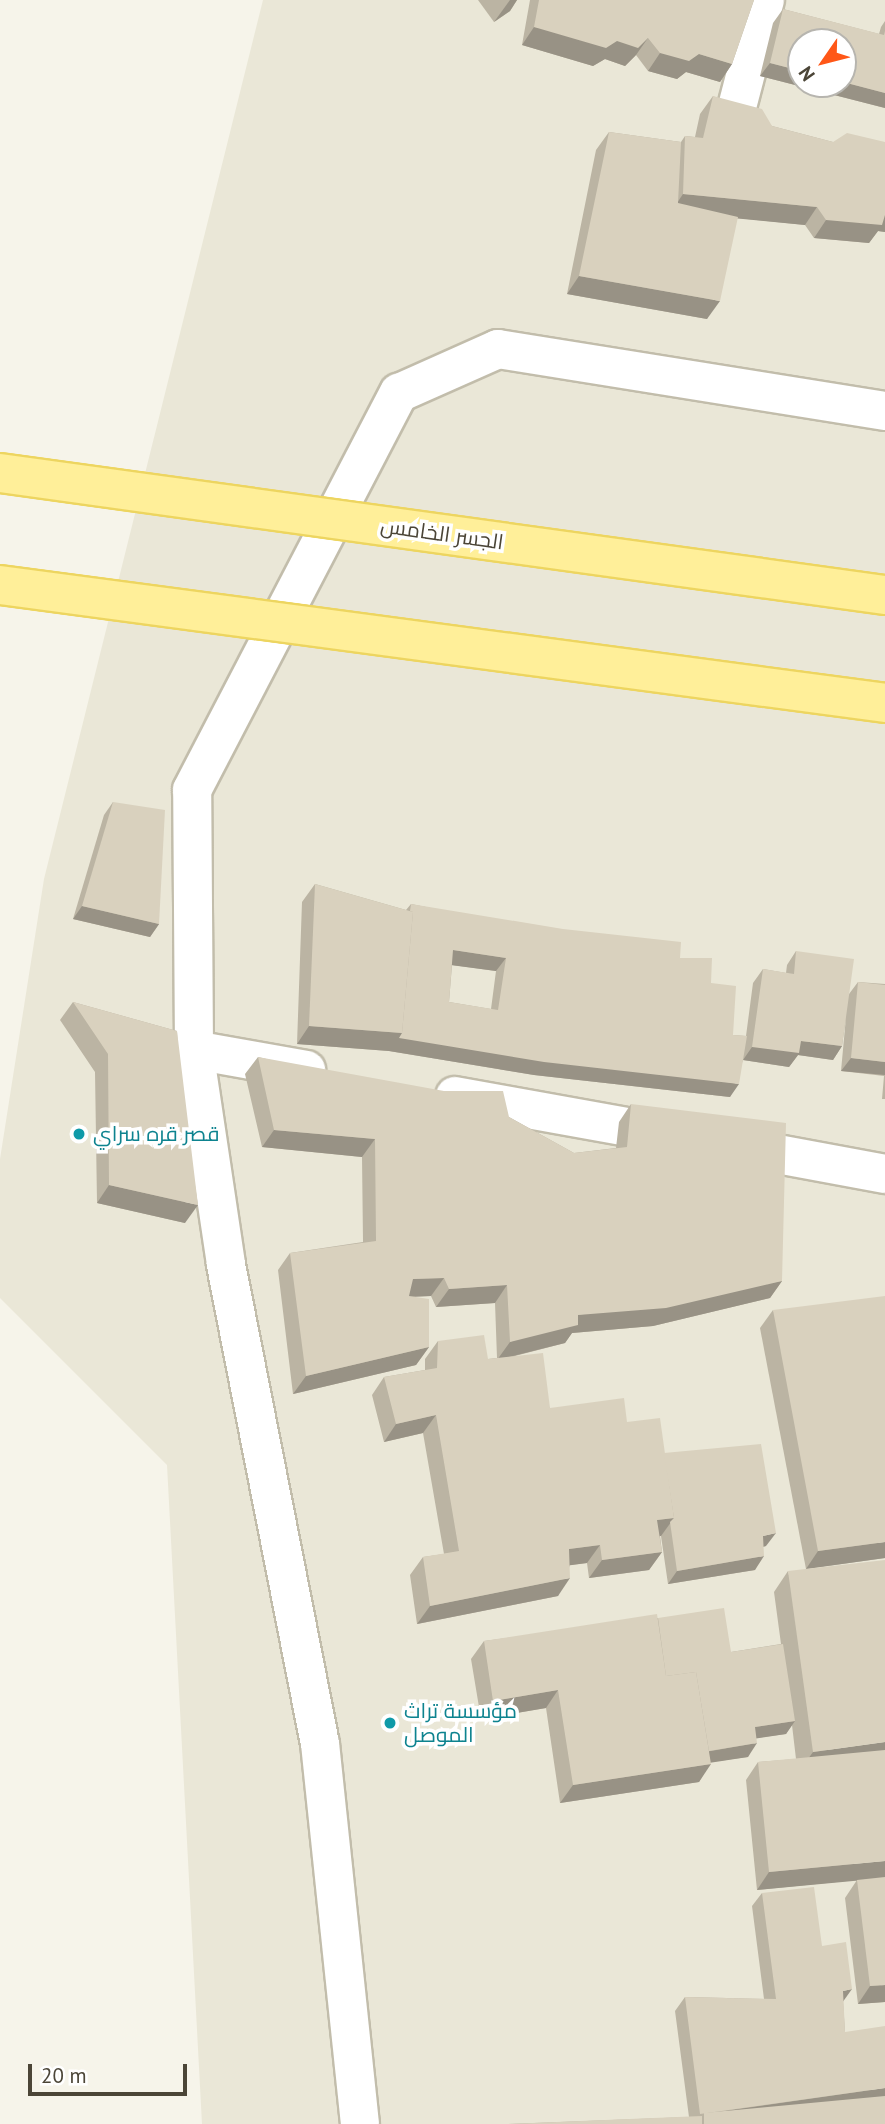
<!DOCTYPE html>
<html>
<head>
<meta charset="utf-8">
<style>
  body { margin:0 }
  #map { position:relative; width:885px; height:2124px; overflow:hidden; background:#f6f4ea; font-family:"PT Sans",Cairo,sans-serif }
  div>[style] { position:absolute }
  .residential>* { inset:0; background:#eae7d7 }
  .roads { filter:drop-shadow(2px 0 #c2bdab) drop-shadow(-2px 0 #c2bdab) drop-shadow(0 2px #c2bdab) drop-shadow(0 -2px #c2bdab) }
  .minor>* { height:38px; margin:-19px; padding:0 19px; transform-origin:19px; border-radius:19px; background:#fff }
  .bridges { filter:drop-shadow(2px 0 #edd560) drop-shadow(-2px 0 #edd560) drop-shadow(0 2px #edd560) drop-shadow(0 -2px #edd560) }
  .major-bridge>* { height:38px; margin:-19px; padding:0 19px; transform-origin:19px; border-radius:19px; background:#ffef99 }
  .wall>* { inset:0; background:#bbb4a3 }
  .shaded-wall>* { inset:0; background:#989285 }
  .building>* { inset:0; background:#d9d1be }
  .dots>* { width:19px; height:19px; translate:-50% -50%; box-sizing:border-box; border:4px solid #fff; border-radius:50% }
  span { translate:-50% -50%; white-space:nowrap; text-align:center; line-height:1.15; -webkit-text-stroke:7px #fff; paint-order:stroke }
  .street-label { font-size:21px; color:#4b4537 }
  .culture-label { font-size:21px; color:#0d838f }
  .left { translate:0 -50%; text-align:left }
  .north { position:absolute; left:787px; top:28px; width:70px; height:70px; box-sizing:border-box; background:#fff; border:2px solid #b7b5af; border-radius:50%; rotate:235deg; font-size:19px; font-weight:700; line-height:28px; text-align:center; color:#4b4537 }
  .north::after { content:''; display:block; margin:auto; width:24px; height:32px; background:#ff5717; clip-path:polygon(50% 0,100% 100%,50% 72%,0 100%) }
  .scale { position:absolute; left:28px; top:2064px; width:159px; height:32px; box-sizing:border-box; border:4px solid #4b4537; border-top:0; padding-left:9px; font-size:21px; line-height:24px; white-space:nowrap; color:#4b4537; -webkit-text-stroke:5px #fff; paint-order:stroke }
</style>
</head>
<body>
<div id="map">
  <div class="residential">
    <i style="clip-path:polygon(evenodd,263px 0,885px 0,885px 2124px,202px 2124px,167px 1465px,0 1298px,0 1159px,44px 879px,263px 0,801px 42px,843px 42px,843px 84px,801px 84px,801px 42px)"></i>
  </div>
  <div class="roads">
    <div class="minor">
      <i style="left:736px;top:111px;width:115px;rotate:-75.4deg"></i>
      <i style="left:194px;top:1050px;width:114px;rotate:10.1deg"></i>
      <i style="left:455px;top:1096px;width:219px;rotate:10.2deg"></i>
      <i style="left:734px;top:1146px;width:154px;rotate:10.5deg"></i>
      <i style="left:360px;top:2124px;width:382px;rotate:-96deg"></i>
      <i style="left:320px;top:1744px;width:489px;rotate:-101.1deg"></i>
      <i style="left:226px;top:1264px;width:216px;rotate:-98.5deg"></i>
      <i style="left:194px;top:1050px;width:260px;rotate:-90.4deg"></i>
      <i style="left:192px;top:790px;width:448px;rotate:-62.5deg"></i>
      <i style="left:399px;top:393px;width:108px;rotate:-24deg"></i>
      <i style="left:498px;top:349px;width:392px;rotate:9.1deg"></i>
    </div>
  </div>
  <div class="bridges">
    <div class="major-bridge">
      <i style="left:0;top:473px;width:893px;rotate:7.85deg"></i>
      <i style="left:0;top:585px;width:893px;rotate:7.59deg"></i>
    </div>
  </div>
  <div class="wall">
    <i style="clip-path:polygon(478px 0,517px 0,510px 11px,494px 22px)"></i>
    <i style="clip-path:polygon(530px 0,754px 0,732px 64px,720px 82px,686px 72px,677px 79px,648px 71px,636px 55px,625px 66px,605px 59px,593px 66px,522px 45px)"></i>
    <i style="clip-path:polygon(783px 9px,879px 34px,881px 27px,885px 21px,885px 108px,760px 76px,773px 23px)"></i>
    <i style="clip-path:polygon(713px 96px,772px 126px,833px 142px,885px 142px,885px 232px,878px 231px,869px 243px,814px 238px,805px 225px,737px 218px,707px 319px,567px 294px,596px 150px,609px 132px,681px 142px,685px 136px,695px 137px,700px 114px)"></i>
    <i style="clip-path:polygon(113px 802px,159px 924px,150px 937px,73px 919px,104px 815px)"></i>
    <i style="clip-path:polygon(evenodd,315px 884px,406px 910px,411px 904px,680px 958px,711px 983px,733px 1035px,746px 1036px,753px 983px,763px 969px,786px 973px,787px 965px,796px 951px,849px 994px,858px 982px,885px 984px,885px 1099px,882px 1099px,884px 1076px,841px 1071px,846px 1017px,842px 1046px,833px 1060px,798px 1055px,789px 1067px,743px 1060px,730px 1097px,534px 1075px,389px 1051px,297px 1044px,302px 902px,315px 884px,452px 965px,496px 971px,491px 1009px,449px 1002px,452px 965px)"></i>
    <i style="clip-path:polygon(73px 1002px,177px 1031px,185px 1223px,97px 1203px,95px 1072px,60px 1020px)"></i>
    <i style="clip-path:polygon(258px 1057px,509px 1117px,574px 1153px,616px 1148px,619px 1122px,631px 1104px,782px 1281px,770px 1298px,653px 1326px,572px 1333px,565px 1343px,515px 1356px,550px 1408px,627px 1422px,664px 1453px,766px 1546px,763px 1547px,755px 1570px,668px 1584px,661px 1536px,660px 1536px,662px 1552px,649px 1570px,589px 1578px,587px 1563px,570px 1565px,558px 1596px,417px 1624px,410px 1575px,423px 1557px,444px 1554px,423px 1433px,384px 1442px,372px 1395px,384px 1377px,425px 1370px,425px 1359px,438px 1341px,488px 1359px,497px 1358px,495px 1303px,436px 1307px,431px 1296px,413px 1297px,429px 1347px,416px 1365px,293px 1394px,278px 1270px,290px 1253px,363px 1242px,362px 1157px,262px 1147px,245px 1074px)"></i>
    <i style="clip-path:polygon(773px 1310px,885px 1558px,806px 1569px,760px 1328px)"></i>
    <i style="clip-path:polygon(788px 1571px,885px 2002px,858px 2004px,845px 1898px,857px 1880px,757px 1890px,746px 1780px,758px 1762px,796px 1759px,792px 1725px,786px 1734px,756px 1738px,748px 1757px,711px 1762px,699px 1782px,560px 1803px,546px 1708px,481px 1719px,471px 1659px,484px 1641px,658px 1618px,731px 1652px,781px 1644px,774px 1592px)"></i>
    <i style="clip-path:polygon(762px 1893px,822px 1946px,843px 2001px,845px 2032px,885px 2124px,508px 2124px,689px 2117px,675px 2011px,685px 1997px,764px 1999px,752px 1906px)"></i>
  </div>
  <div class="shaded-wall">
    <i style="clip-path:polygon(510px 0,517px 0,510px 11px,494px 22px)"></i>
    <i style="clip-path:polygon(534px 27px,617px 41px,648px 38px,636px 55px,625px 66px,605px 59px,593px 66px,522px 45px)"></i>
    <i style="clip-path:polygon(660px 53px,699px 54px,732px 64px,720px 82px,686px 72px,677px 79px,648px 71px)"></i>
    <i style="clip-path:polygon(770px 63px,801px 71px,801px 84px,843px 84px,843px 82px,885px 93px,885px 108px,760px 76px)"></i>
    <i style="clip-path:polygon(683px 194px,817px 207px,805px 225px,671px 212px)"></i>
    <i style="clip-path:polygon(885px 214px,885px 232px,878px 231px,869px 243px,814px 238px,826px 220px)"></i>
    <i style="clip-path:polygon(579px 276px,720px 301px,707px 319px,567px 294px)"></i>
    <i style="clip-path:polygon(82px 906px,159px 924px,150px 937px,73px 919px)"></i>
    <i style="clip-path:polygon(453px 950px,506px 958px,496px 971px,443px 964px)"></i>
    <i style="clip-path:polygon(309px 1026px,402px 1033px,739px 1084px,730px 1097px,534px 1075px,389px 1051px,297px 1044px)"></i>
    <i style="clip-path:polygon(801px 1041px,842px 1046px,833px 1060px,798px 1055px,789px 1067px,743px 1060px,752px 1047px)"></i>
    <i style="clip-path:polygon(851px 1058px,885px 1062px,885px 1075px,841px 1071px)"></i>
    <i style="clip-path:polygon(274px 1130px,375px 1139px,362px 1157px,262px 1147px)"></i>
    <i style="clip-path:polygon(109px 1185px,198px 1205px,185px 1223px,97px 1203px)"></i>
    <i style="clip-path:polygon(444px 1278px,431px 1296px,400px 1297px,413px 1279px)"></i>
    <i style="clip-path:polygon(782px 1281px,770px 1298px,653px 1326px,572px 1333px,565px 1343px,497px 1360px,510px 1342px,578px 1315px)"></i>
    <i style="clip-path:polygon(507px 1285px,495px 1303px,436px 1307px,449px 1289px)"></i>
    <i style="clip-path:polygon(429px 1347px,416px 1365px,293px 1394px,306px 1376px)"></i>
    <i style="clip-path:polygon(436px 1415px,423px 1433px,384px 1442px,396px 1424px)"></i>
    <i style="clip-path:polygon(674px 1518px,661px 1536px,645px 1538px,657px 1520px)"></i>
    <i style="clip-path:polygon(776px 1533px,766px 1546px,753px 1549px,763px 1536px)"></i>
    <i style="clip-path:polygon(885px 1542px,885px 1558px,806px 1569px,818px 1551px)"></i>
    <i style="clip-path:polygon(600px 1545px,587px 1563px,557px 1567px,569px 1549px)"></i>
    <i style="clip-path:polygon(662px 1552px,649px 1570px,589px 1578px,602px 1560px)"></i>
    <i style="clip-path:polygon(764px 1556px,755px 1570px,668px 1584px,677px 1571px)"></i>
    <i style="clip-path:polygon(570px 1578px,558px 1596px,417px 1624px,430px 1606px)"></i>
    <i style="clip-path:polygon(558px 1690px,546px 1708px,481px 1719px,493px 1701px)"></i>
    <i style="clip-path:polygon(795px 1721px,786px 1734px,746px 1740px,755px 1727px)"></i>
    <i style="clip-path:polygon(885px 1742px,885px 1761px,798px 1773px,813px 1752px)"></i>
    <i style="clip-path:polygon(757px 1743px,748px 1757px,695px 1765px,705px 1752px)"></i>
    <i style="clip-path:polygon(711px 1764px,699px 1782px,560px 1803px,573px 1785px)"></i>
    <i style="clip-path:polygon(885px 1861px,885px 1878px,757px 1890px,769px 1872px)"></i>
    <i style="clip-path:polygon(885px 1985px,885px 2002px,858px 2004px,870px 1986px)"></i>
    <i style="clip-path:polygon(852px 1989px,842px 2003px,843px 1991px)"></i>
    <i style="clip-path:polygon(885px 2088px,885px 2101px,704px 2114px)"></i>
  </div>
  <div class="building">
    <i style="clip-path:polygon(539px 0,754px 0,732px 64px,699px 54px,689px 61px,660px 53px,648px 38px,638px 48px,617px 41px,606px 48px,534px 27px)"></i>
    <i style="clip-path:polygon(783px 9px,884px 35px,885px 31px,885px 93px,843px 82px,843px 42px,801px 42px,801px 71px,770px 63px)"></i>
    <i style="clip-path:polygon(713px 96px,762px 109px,772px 126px,833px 142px,847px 133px,885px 142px,885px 215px,882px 225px,826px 220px,817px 207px,683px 194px,685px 136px,703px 138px)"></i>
    <i style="clip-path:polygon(609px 132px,681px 142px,678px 203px,738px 217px,720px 301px,579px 276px)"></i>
    <i style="clip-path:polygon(113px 802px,165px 810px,159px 924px,82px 906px)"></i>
    <i style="clip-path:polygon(315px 884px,413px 912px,402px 1033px,309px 1026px)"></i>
    <i style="clip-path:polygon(evenodd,411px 904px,563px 929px,681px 942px,680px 958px,712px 958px,711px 983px,736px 986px,733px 1035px,747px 1036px,739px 1084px,544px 1062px,399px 1038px,402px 1033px,413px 912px,410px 911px,411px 904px,453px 950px,506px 958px,498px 1010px,449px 1002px,453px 950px)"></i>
    <i style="clip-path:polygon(796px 951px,854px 959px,842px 1046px,801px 1041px,799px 1053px,752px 1047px,763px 969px,794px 974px)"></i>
    <i style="clip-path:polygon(858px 982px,885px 985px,885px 1062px,851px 1058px)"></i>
    <i style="clip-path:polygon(73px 1002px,177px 1031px,198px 1205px,109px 1185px,108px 1054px)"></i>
    <i style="clip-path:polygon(258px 1057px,444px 1091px,503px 1091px,509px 1117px,574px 1153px,627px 1147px,631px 1104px,786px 1123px,782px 1281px,666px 1308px,578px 1315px,578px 1325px,510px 1342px,507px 1285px,449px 1289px,444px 1278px,413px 1279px,409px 1296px,429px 1299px,429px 1347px,306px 1376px,290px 1253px,376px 1241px,375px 1139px,274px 1130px)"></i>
    <i style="clip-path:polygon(885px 1296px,885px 1542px,818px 1551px,773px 1310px)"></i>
    <i style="clip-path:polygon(484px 1335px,488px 1359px,543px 1353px,550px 1408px,624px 1398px,627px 1422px,660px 1418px,674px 1518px,657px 1520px,662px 1552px,602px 1560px,600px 1545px,569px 1549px,570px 1578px,430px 1606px,423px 1557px,459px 1551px,436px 1415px,396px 1424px,384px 1377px,437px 1368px,438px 1341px)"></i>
    <i style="clip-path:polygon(761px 1444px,776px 1533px,763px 1536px,764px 1556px,677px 1571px,670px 1522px,674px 1518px,664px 1453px)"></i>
    <i style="clip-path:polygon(885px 1560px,885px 1742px,813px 1752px,788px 1571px)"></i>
    <i style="clip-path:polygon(724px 1608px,731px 1652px,783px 1644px,795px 1721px,755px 1727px,757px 1743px,709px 1751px,696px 1672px,666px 1676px,658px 1618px)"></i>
    <i style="clip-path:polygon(657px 1614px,666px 1676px,696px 1672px,711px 1764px,573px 1785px,558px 1690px,493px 1701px,484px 1641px)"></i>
    <i style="clip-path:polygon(885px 1750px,885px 1861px,769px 1872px,758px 1762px)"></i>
    <i style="clip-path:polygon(885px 1877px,885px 1985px,870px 1986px,857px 1880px)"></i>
    <i style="clip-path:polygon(814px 1887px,822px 1946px,846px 1942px,852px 1989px,843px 1991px,845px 2032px,885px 2026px,885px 2088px,700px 2114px,685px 1997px,776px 1999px,762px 1893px)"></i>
    <i style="clip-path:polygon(885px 2096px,885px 2124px,704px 2124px,704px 2113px)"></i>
    <i style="clip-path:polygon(702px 2116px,702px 2124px,508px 2124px)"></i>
  </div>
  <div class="dots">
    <i style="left:79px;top:1134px;background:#0f9aa8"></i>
    <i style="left:390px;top:1723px;background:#0f9aa8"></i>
  </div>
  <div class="street-label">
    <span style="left:442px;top:534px;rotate:8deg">الجسر الخامس</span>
  </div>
  <div class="culture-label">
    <span class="left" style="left:93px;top:1134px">قصر قره سراي</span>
    <span class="left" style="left:404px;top:1723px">مؤسسة تراث<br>الموصل</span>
  </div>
  <div class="north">N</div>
  <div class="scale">20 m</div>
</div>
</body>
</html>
